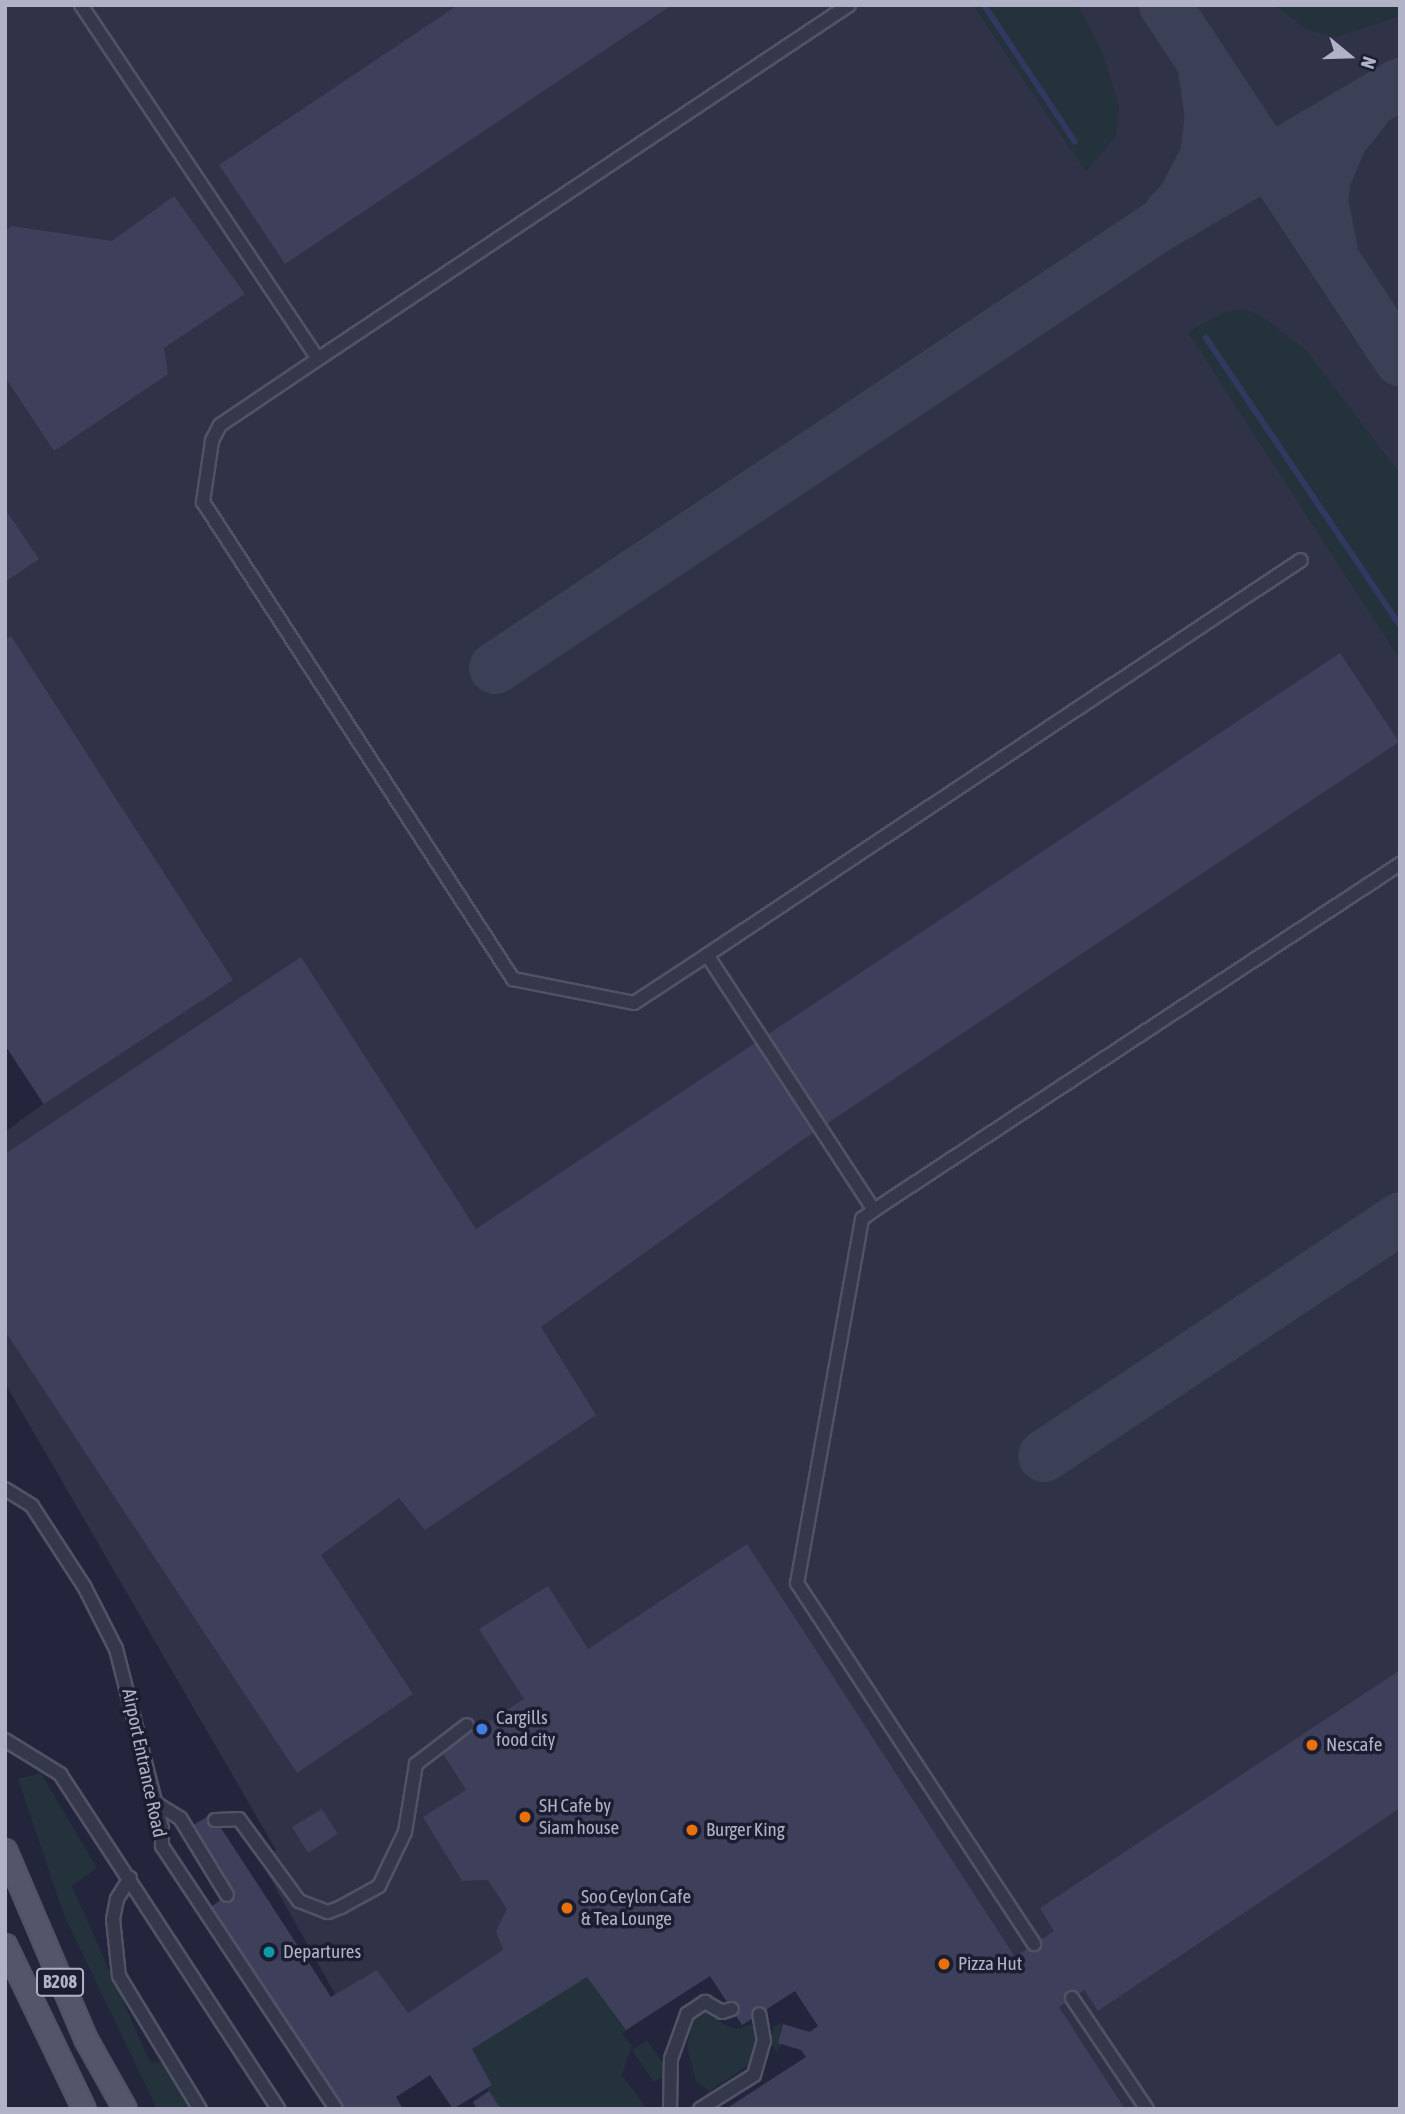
<!DOCTYPE html>
<html>
<head>
<meta charset="utf-8">
<style>
  body { margin:0 }
  #map { position:relative; width:1405px; height:2114px; overflow:hidden; background:#22253b; font-family:"Asap Condensed",sans-serif }
  div>[style] { position:absolute }
  .airport>* { inset:0; background:#303248 }
  .green>* { inset:0; background:#24323c }
  .stream>* { height:6px; margin:-3px; padding:0 3px; transform-origin:3px; border-radius:3px; background:#333860 }
  .taxiway>* { height:52px; margin:-26px; padding:0 26px; transform-origin:26px; border-radius:26px; background:#3c4056 }
  .building>* { inset:0; background:#3e405b }
  .roads { filter:drop-shadow(2px 0 #515266) drop-shadow(-2px 0 #515266) drop-shadow(0 2px #515266) drop-shadow(0 -2px #515266) }
  .lane>* { height:12px; margin:-6px; padding:0 6px; transform-origin:6px; border-radius:6px; background:#35384b }
  .primary>* { height:21px; margin:-10.5px; padding:0 10.5px; transform-origin:10.5px; border-radius:10.5px; background:#53566b }
  .dots>* { width:19px; height:19px; translate:-50% -50%; box-sizing:border-box; border:4px solid #1b1d30; border-radius:50% }
  span { translate:-50% -50%; white-space:nowrap; text-align:center; line-height:1.15; -webkit-text-stroke:7px #1b1d30; paint-order:stroke }
  .shield-label span { padding:2px 5px; background:#1b1d30; border:2px solid; border-radius:5px; -webkit-text-stroke-width:0 }
  .shield-label { font-size:18px; color:#b1b2c7; font-weight:700 }
  .poi-label { font-size:19px; color:#b1b2c7 }
  .left { translate:0 -50%; text-align:left }
  .street-label { font-size:19px; color:#b1b2c7 }
  .frame { position:absolute; inset:0; border:7px solid #b1b2c7; pointer-events:none }
  .north { position:absolute; left:1314px; top:21px; width:70px; height:70px; -webkit-text-stroke:5px #1b1d30; paint-order:stroke; rotate:109deg; font-size:19px; font-weight:700; line-height:28px; text-align:center; color:#b1b2c7 }
  .north::after { content:''; display:block; margin:auto; width:24px; height:32px; background:#b1b2c7; clip-path:polygon(50% 0,100% 100%,50% 72%,0 100%) }
</style>
</head>
<body>
<div id="map">
  <div class="airport">
    <i style="clip-path:polygon(5px 5px,1400px 5px,1400px 2109px,726px 2109px,806px 2057px,801px 2050px,778px 2043px,783px 2024px,810px 2032px,818px 2026px,795px 1991px,742px 2025px,710px 1976px,626px 2030px,586px 1977px,472px 2050px,492px 2085px,453px 2109px,430px 2075px,396px 2097px,331px 1997px,335px 1994px,259px 1858px,276px 1850px,5px 1383px,5px 1132px,43px 1104px,5px 1045px)"></i>
  </div>
  <div class="green">
    <i style="clip-path:polygon(973px 5px,1078px 5px,1103px 54px,1119px 107px,1116px 136px,1086px 172px)"></i>
    <i style="clip-path:polygon(1275px 5px,1400px 5px,1400px 16px,1333px 38px,1304px 28px)"></i>
    <i style="clip-path:polygon(1245px 309px,1263px 317px,1307px 351px,1400px 474px,1400px 660px,1188px 332px,1225px 312px)"></i>
    <i style="clip-path:polygon(41px 1773px,97px 1868px,72px 1886px,150px 2062px,165px 2063px,190px 2109px,157px 2109px,64px 1915px,18px 1779px)"></i>
    <i style="clip-path:polygon(587px 1977px,626px 2030px,622px 2034px,632px 2046px,622px 2075px,647px 2109px,501px 2109px,487px 2089px,492px 2085px,472px 2049px)"></i>
    <i style="clip-path:polygon(701px 2011px,712px 2011px,723px 2024px,736px 2029px,756px 2023px,760px 2031px,753px 2062px,710px 2091px,696px 2081px,687px 2047px,694px 2014px)"></i>
    <i style="clip-path:polygon(783px 2022px,778px 2042px,782px 2044px,777px 2052px,769px 2041px,774px 2026px)"></i>
    <i style="clip-path:polygon(647px 2040px,665px 2066px,661px 2078px,654px 2082px,632px 2050px)"></i>
  </div>
  <div class="stream">
    <i style="left:984px;top:5px;width:164px;rotate:56.4deg"></i>
    <i style="left:1206px;top:338px;width:347px;rotate:56deg"></i>
  </div>
  <div class="taxiway">
    <i style="left:1165px;top:5px;width:426px;rotate:56.5deg"></i>
    <i style="left:1169px;top:215px;width:21px;rotate:-47deg"></i>
    <i style="left:1183px;top:200px;width:50px;rotate:-62.4deg"></i>
    <i style="left:1206px;top:156px;width:39px;rotate:-83deg"></i>
    <i style="left:1211px;top:117px;width:48px;rotate:-98.5deg"></i>
    <i style="left:1332px;top:251px;width:51px;rotate:-101.3deg"></i>
    <i style="left:1322px;top:201px;width:23px;rotate:-83deg"></i>
    <i style="left:1325px;top:178px;width:43px;rotate:-67deg"></i>
    <i style="left:1342px;top:138px;width:36px;rotate:-51deg"></i>
    <i style="left:495px;top:668px;width:795px;rotate:-33.67deg"></i>
    <i style="left:1157px;top:227px;width:282px;rotate:-30.5deg"></i>
    <i style="left:1044px;top:1456px;width:428px;rotate:-33.7deg"></i>
  </div>
  <div class="building">
    <i style="clip-path:polygon(458px 5px,672px 5px,285px 264px,219px 165px)"></i>
    <i style="clip-path:polygon(174px 196px,245px 294px,164px 348px,168px 374px,54px 451px,5px 377px,5px 231px,12px 226px,112px 241px)"></i>
    <i style="clip-path:polygon(5px 509px,39px 559px,5px 582px)"></i>
    <i style="clip-path:polygon(11px 636px,233px 980px,44px 1104px,5px 1045px,5px 640px)"></i>
    <i style="clip-path:polygon(1340px 653px,1399px 742px,798px 1143px,541px 1327px,596px 1415px,425px 1530px,399px 1498px,321px 1555px,413px 1694px,297px 1773px,5px 1331px,5px 1154px,301px 957px,476px 1229px)"></i>
    <i style="clip-path:polygon(747px 1544px,1015px 1957px,1054px 1931px,1040px 1908px,1400px 1670px,1400px 1808px,1098px 2011px,1084px 1990px,1059px 2007px,1125px 2109px,726px 2109px,806px 2057px,801px 2050px,778px 2043px,783px 2024px,810px 2032px,818px 2026px,795px 1991px,742px 2025px,710px 1976px,626px 2030px,587px 1977px,472px 2049px,492px 2085px,453px 2109px,430px 2075px,396px 2097px,403px 2109px,338px 2109px,209px 1908px,234px 1891px,193px 1825px,212px 1814px,331px 1997px,377px 1970px,408px 2013px,503px 1950px,496px 1931px,507px 1909px,488px 1880px,462px 1881px,423px 1817px,466px 1790px,442px 1752px,524px 1699px,479px 1629px,548px 1586px,588px 1649px)"></i>
    <i style="clip-path:polygon(322px 1809px,338px 1834px,308px 1853px,292px 1827px)"></i>
    <i style="clip-path:polygon(489px 2091px,501px 2109px,477px 2109px,473px 2102px)"></i>
  </div>
  <div class="roads">
    <div class="lane">
      <i style="left:81px;top:5px;width:426px;rotate:56.2deg"></i>
      <i style="left:318px;top:359px;width:118px;rotate:146deg"></i>
      <i style="left:220px;top:425px;width:18px;rotate:117deg"></i>
      <i style="left:212px;top:441px;width:62px;rotate:98.4deg"></i>
      <i style="left:203px;top:502px;width:569px;rotate:56.98deg"></i>
      <i style="left:513px;top:979px;width:123px;rotate:11.2deg"></i>
      <i style="left:634px;top:1003px;width:87px;rotate:-33.3deg"></i>
      <i style="left:707px;top:955px;width:305px;rotate:56.8deg"></i>
      <i style="left:874px;top:1210px;width:15px;rotate:143deg"></i>
      <i style="left:862px;top:1219px;width:370px;rotate:100.1deg"></i>
      <i style="left:797px;top:1583px;width:432px;rotate:56.7deg"></i>
      <i style="left:318px;top:359px;width:638px;rotate:-33.69deg"></i>
      <i style="left:707px;top:955px;width:713px;rotate:-33.62deg"></i>
      <i style="left:874px;top:1210px;width:630px;rotate:-33.34deg"></i>
      <i style="left:5px;top:1489px;width:32px;rotate:32deg"></i>
      <i style="left:32px;top:1506px;width:95px;rotate:57deg"></i>
      <i style="left:84px;top:1586px;width:71px;rotate:63.1deg"></i>
      <i style="left:116px;top:1649px;width:185px;rotate:75.6deg"></i>
      <i style="left:162px;top:1828px;width:18px;rotate:90deg"></i>
      <i style="left:162px;top:1846px;width:315px;rotate:56.5deg"></i>
      <i style="left:5px;top:1740px;width:65px;rotate:31.7deg"></i>
      <i style="left:60px;top:1774px;width:400px;rotate:56.9deg"></i>
      <i style="left:154px;top:1802px;width:31px;rotate:32deg"></i>
      <i style="left:180px;top:1818px;width:90px;rotate:58.6deg"></i>
      <i style="left:215px;top:1820px;width:24px;rotate:-2deg"></i>
      <i style="left:239px;top:1819px;width:102px;rotate:53.8deg"></i>
      <i style="left:299px;top:1901px;width:31px;rotate:21deg"></i>
      <i style="left:328px;top:1912px;width:14px;rotate:-21deg"></i>
      <i style="left:341px;top:1907px;width:43px;rotate:-28.9deg"></i>
      <i style="left:379px;top:1886px;width:60px;rotate:-64.3deg"></i>
      <i style="left:405px;top:1832px;width:69px;rotate:-80.8deg"></i>
      <i style="left:416px;top:1764px;width:64px;rotate:-37.4deg"></i>
      <i style="left:130px;top:1878px;width:25px;rotate:122deg"></i>
      <i style="left:117px;top:1899px;width:20px;rotate:101deg"></i>
      <i style="left:113px;top:1919px;width:57px;rotate:84deg"></i>
      <i style="left:119px;top:1976px;width:156px;rotate:58.7deg"></i>
      <i style="left:1072px;top:1998px;width:134px;rotate:56deg"></i>
      <i style="left:670px;top:2109px;width:50px;rotate:-88.9deg"></i>
      <i style="left:671px;top:2059px;width:48px;rotate:-70.4deg"></i>
      <i style="left:687px;top:2014px;width:22px;rotate:-34deg"></i>
      <i style="left:705px;top:2002px;width:20px;rotate:30deg"></i>
      <i style="left:722px;top:2012px;width:10px;rotate:-17deg"></i>
      <i style="left:700px;top:2109px;width:64px;rotate:-32.2deg"></i>
      <i style="left:754px;top:2075px;width:35px;rotate:-74deg"></i>
      <i style="left:764px;top:2041px;width:27px;rotate:-100deg"></i>
    </div>
    <div class="primary">
      <i style="left:5px;top:1850px;width:204px;rotate:66.9deg"></i>
      <i style="left:85px;top:2038px;width:81px;rotate:60.6deg"></i>
      <i style="left:5px;top:1945px;width:182px;rotate:64.3deg"></i>
    </div>
  </div>
  <div class="dots">
    <i style="left:482px;top:1729px;background:#3f7fe0"></i>
    <i style="left:1312px;top:1745px;background:#e8710a"></i>
    <i style="left:525px;top:1817px;background:#e8710a"></i>
    <i style="left:692px;top:1830px;background:#e8710a"></i>
    <i style="left:567px;top:1908px;background:#e8710a"></i>
    <i style="left:269px;top:1952px;background:#0f9aa8"></i>
    <i style="left:944px;top:1964px;background:#e8710a"></i>
  </div>
  <div class="shield-label">
    <span style="left:60px;top:1982px">B208</span>
  </div>
  <div class="poi-label">
    <span class="left" style="left:496px;top:1729px">Cargills<br>food city</span>
    <span class="left" style="left:1326px;top:1745px">Nescafe</span>
    <span class="left" style="left:539px;top:1817px">SH Cafe by<br>Siam house</span>
    <span class="left" style="left:706px;top:1830px">Burger King</span>
    <span class="left" style="left:581px;top:1908px">Soo Ceylon Cafe<br>&amp; Tea Lounge</span>
    <span class="left" style="left:283px;top:1952px">Departures</span>
    <span class="left" style="left:958px;top:1964px">Pizza Hut</span>
  </div>
  <div class="street-label">
    <span style="left:144px;top:1763px;rotate:78deg">Airport Entrance Road</span>
  </div>
  <div class="frame"></div>
  <div class="north">N</div>
</div>
</body>
</html>
